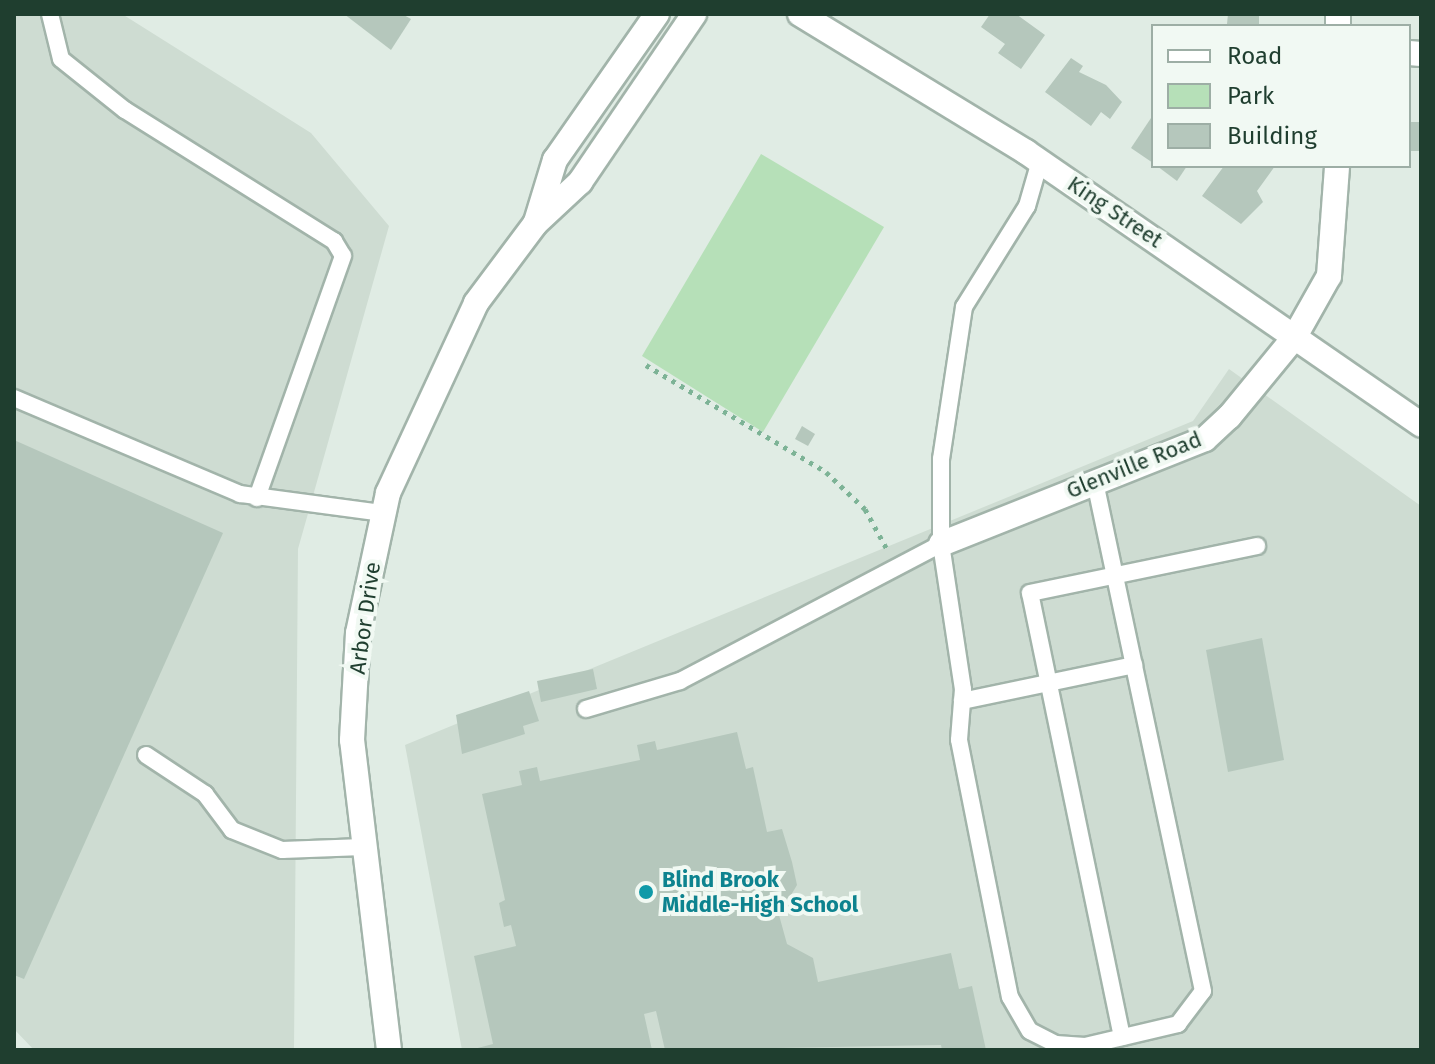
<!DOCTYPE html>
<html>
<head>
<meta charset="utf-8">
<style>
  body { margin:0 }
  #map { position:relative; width:1435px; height:1064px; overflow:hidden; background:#e0ece4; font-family:"Fira Sans",sans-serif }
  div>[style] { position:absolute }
  .built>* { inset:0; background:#cedcd2 }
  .green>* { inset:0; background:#b6e0b8 }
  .building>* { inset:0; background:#b5c7bc }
  .path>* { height:5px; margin-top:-2.5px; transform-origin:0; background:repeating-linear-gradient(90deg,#7db396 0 4px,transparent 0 10px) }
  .roads { filter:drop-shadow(2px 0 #a2b4aa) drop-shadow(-2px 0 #a2b4aa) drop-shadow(0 2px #a2b4aa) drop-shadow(0 -2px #a2b4aa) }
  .lane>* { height:16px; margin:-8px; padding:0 8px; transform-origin:8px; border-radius:8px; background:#fff }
  .street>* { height:24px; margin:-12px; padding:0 12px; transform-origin:12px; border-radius:12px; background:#fff }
  .secondary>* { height:24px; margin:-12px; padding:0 12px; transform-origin:12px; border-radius:12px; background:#fff }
  .dots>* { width:22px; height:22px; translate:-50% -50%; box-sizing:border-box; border:4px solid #f1f9f3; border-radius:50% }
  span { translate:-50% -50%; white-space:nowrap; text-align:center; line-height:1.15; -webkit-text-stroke:8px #f1f9f3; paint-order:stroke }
  .street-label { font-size:22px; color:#1f3e2f }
  .culture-label { font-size:22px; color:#0d838f; font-weight:700 }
  .left { translate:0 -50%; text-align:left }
  .frame { position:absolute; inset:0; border:16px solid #1f3e2f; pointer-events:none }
  .legend { position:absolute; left:1151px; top:24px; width:260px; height:144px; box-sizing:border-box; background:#f1f9f3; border:2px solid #9daea5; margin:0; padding:10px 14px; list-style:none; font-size:24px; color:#1f3e2f }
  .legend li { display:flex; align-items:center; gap:16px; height:40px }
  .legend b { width:40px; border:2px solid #9daea5 }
</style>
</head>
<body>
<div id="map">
  <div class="built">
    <i style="clip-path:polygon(14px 14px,122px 14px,311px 133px,389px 226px,298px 549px,294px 1050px,34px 1050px,14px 1029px)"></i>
    <i style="clip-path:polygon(1229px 369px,1421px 506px,1421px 1050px,462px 1050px,405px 745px,1193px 421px)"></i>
  </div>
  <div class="green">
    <i style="clip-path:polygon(761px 154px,884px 227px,763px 432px,642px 356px)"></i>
  </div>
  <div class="building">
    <i style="clip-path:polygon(344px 14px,402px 14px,411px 19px,391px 50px)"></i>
    <i style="clip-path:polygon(990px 14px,1016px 14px,1045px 35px,1021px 69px,998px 53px,1005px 44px,981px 27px)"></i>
    <i style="clip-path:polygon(1228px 14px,1259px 14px,1259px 25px,1227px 24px)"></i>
    <i style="clip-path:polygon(1071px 58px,1083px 66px,1079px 72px,1106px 85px,1122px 102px,1110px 119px,1101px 112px,1091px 126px,1045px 92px)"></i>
    <i style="clip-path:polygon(1153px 115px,1153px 163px,1131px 148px)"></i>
    <i style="clip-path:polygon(1409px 122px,1421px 122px,1421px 151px,1409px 151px)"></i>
    <i style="clip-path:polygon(1157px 166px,1187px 166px,1177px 181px)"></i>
    <i style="clip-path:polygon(1224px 166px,1275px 166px,1257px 191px,1263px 202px,1241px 224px,1202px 196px)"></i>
    <i style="clip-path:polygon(802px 426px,815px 434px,808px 446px,795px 439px)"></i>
    <i style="clip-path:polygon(14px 440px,223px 533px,24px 979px,14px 975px)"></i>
    <i style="clip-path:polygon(1262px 638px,1284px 760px,1228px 772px,1206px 650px)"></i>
    <i style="clip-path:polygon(593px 669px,597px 689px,541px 702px,537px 681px)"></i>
    <i style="clip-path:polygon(529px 691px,539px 721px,523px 726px,525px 734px,462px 754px,456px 715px)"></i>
    <i style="clip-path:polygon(737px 732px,746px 769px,753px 767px,767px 832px,782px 829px,792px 862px,797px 885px,779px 915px,787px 944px,813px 958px,818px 982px,951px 953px,959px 989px,972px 986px,986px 1050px,942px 1050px,941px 1045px,665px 1050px,656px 1011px,644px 1014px,652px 1050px,470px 1050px,493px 1044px,474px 956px,516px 946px,511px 925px,504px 927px,499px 903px,505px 900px,482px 794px,522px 785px,519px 771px,537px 767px,540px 781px,640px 760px,637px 745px,655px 741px,657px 750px)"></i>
  </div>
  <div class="path">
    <i style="left:646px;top:365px;width:209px;rotate:30.7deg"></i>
    <i style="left:826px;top:472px;width:54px;rotate:43.5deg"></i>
    <i style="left:865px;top:509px;width:48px;rotate:61.3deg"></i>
  </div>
  <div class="roads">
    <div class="lane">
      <i style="left:50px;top:14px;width:46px;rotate:76.3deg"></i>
      <i style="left:61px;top:59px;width:82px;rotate:38.6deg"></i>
      <i style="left:125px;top:110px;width:247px;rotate:32.1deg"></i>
      <i style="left:334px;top:241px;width:17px;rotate:59deg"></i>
      <i style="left:343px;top:256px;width:257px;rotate:109.6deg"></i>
      <i style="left:1040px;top:161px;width:47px;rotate:106.1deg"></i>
      <i style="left:1027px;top:206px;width:119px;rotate:122deg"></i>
      <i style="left:964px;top:307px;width:154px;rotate:98.6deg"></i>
      <i style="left:941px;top:459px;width:85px;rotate:90deg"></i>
      <i style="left:941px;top:544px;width:147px;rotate:81.4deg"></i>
      <i style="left:963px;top:689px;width:51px;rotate:94.5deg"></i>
      <i style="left:959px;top:740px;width:262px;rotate:78.8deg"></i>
      <i style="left:1010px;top:997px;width:39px;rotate:60deg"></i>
      <i style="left:1030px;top:1031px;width:29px;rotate:27deg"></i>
      <i style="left:1056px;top:1044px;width:29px;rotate:4deg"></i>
      <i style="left:1085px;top:1046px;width:96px;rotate:-13.3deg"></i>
      <i style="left:1178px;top:1024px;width:41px;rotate:-52.9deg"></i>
      <i style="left:1203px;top:991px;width:520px;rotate:-101.98deg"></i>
      <i style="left:14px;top:398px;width:246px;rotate:23deg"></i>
      <i style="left:240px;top:494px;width:144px;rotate:7.6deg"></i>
      <i style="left:962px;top:701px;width:176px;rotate:-11.8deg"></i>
      <i style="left:586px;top:709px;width:98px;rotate:-16.6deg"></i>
      <i style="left:680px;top:681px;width:295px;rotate:-27.7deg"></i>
      <i style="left:146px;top:755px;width:71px;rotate:33.5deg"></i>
      <i style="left:205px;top:794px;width:45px;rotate:53.1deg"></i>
      <i style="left:232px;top:830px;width:54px;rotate:21.8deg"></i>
      <i style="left:282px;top:850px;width:81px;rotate:-2.1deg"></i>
      <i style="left:1122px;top:1037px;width:453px;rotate:-101.7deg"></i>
      <i style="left:1030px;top:593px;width:232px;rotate:-11.7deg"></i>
    </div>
    <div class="street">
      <i style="left:1409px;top:53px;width:12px;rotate:5deg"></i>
    </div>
    <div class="secondary">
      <i style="left:800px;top:14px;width:265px;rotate:31.4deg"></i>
      <i style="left:1026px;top:152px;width:480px;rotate:34.6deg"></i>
      <i style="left:1338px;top:14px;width:12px;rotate:90deg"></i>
      <i style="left:536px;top:222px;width:65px;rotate:-73deg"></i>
      <i style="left:555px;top:160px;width:178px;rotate:-55.1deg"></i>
      <i style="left:941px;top:544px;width:284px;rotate:-21.7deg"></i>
      <i style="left:1205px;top:439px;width:33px;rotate:-43deg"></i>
      <i style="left:1229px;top:417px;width:102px;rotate:-50.6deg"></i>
      <i style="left:1294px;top:338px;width:71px;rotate:-60.6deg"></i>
      <i style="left:1329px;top:276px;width:110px;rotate:-85.8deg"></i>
      <i style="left:389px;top:1050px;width:312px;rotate:-96.8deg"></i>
      <i style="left:352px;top:740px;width:107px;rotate:-86.8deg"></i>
      <i style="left:358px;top:633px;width:143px;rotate:-77.9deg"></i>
      <i style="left:388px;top:493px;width:209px;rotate:-65.1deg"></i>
      <i style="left:476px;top:303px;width:99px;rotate:-53.2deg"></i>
      <i style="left:535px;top:224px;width:62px;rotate:-43deg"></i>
      <i style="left:580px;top:182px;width:203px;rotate:-55.8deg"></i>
    </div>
  </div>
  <div class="dots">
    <i style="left:646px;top:892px;background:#0f9aa8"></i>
  </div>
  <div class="street-label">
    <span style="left:1115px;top:212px;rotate:34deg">King Street</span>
    <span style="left:1134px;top:465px;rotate:-22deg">Glenville Road</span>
    <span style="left:365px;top:618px;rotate:-82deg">Arbor Drive</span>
  </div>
  <div class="culture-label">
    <span class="left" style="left:662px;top:892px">Blind Brook<br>Middle-High School</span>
  </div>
  <div class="frame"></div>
  <ul class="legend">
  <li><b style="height:10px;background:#fff"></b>Road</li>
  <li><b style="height:22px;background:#b6e0b8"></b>Park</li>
  <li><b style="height:22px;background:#b5c7bc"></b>Building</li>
  </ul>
</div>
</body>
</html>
